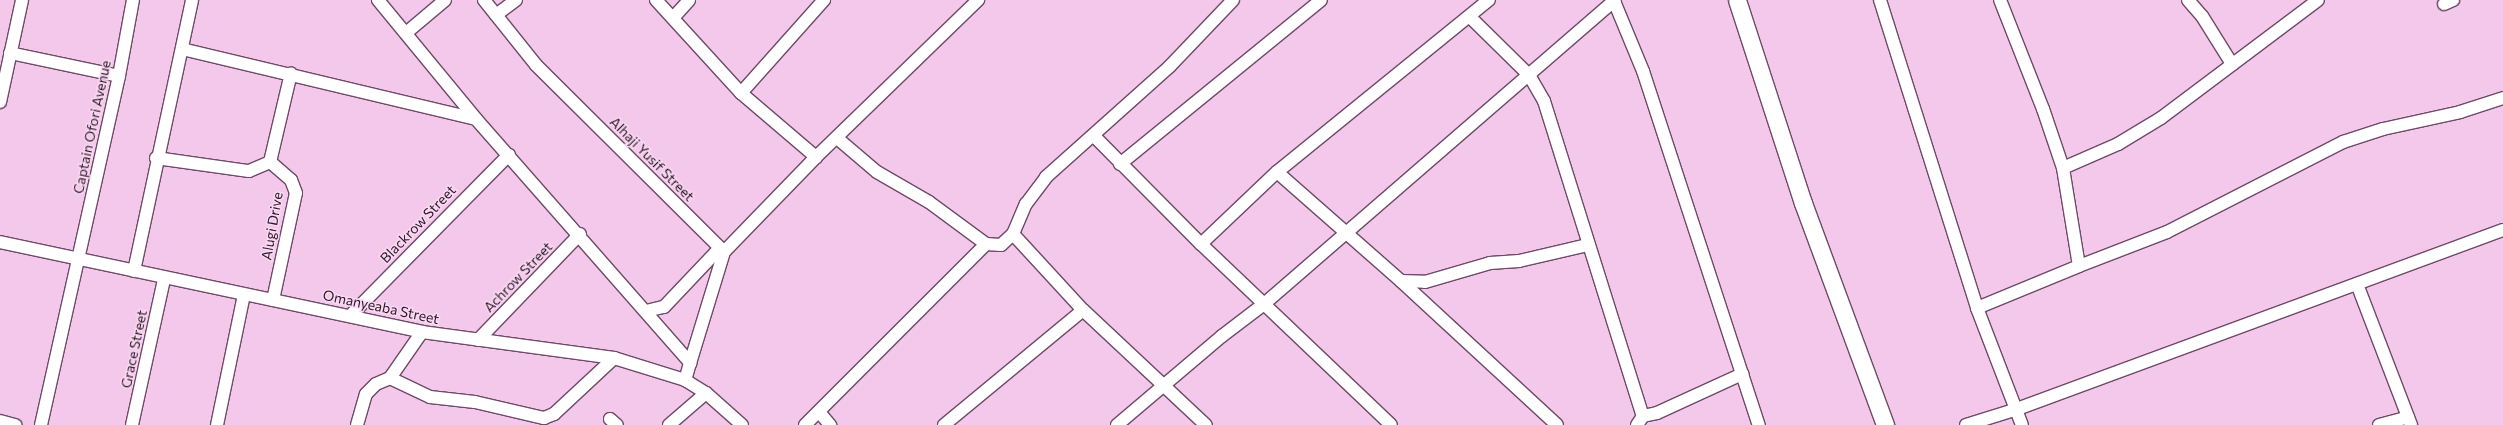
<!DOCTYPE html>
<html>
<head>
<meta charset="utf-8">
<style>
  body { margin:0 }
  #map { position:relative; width:2503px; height:425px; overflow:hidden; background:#f3c8ea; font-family:Commissioner,sans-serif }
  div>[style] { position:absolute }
  .roads { filter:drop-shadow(1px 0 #6f4a67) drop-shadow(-1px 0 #6f4a67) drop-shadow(0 1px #6f4a67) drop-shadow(0 -1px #6f4a67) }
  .street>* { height:12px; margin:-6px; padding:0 6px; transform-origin:6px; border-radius:6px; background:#fff }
  .secondary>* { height:17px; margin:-8.5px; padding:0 8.5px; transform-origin:8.5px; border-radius:8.5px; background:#fff }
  span { translate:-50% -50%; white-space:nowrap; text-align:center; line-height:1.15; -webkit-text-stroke:3px #fbd8f3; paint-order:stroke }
  .street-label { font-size:14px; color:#271824 }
</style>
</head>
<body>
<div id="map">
  <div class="roads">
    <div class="street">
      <i style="left:378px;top:0;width:154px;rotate:50.5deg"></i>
      <i style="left:476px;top:119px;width:325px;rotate:48.7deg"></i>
      <i style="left:690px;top:363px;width:18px;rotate:106deg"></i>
      <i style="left:484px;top:0;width:83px;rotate:51.3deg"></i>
      <i style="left:536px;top:65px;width:265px;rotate:44.8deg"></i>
      <i style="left:724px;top:252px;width:116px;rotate:107deg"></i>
      <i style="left:656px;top:0;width:126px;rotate:47.6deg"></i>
      <i style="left:741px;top:93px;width:99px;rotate:40.5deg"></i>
      <i style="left:816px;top:157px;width:132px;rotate:134.1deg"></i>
      <i style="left:1880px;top:0;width:323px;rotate:72.5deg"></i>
      <i style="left:1977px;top:308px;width:125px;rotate:69deg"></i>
      <i style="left:2188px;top:0;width:21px;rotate:49deg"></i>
      <i style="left:2202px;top:16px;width:57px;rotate:58deg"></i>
      <i style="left:1614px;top:1px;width:76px;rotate:67.5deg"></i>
      <i style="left:1643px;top:71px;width:373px;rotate:71.9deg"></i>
      <i style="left:2444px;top:4px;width:10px;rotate:-24deg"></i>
      <i style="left:496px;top:15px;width:25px;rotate:-37deg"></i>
      <i style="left:1470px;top:17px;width:83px;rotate:44.5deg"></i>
      <i style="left:1529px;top:75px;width:30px;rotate:60deg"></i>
      <i style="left:1544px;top:101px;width:330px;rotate:72.6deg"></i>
      <i style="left:673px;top:18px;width:24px;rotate:-48deg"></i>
      <i style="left:406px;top:33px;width:51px;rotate:-40.2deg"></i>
      <i style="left:182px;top:49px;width:302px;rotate:13.4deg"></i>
      <i style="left:10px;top:53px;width:111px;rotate:11.9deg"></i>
      <i style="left:741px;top:93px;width:125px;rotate:-48.3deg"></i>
      <i style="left:0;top:102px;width:104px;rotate:-77.8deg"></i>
      <i style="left:1094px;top:136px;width:152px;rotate:45.3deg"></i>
      <i style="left:1201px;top:244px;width:262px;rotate:43.6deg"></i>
      <i style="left:837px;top:138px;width:52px;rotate:40.4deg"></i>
      <i style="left:877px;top:172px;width:60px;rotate:30deg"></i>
      <i style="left:929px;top:202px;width:71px;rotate:36.4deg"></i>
      <i style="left:816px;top:157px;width:226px;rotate:-44.1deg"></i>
      <i style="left:156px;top:158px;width:94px;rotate:8deg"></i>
      <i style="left:249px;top:171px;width:23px;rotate:-23deg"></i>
      <i style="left:1120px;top:164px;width:259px;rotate:-39.2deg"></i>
      <i style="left:2063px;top:168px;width:60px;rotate:-23.6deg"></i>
      <i style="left:2118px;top:144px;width:50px;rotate:-31.2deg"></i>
      <i style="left:2161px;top:118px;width:196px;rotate:-36.9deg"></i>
      <i style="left:1277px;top:172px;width:165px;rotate:41.3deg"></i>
      <i style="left:1401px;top:281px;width:212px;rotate:42.7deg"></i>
      <i style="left:1013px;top:234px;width:103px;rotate:47.4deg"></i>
      <i style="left:1083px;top:310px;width:168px;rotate:43.1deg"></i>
      <i style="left:0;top:242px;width:431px;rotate:12deg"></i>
      <i style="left:422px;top:332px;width:194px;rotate:7.7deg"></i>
      <i style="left:614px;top:358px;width:74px;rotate:17.2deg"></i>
      <i style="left:685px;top:380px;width:25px;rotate:32deg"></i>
      <i style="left:706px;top:393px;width:48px;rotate:41.6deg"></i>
      <i style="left:1201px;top:244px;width:105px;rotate:-43.5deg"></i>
      <i style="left:1277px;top:172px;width:273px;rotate:-39.1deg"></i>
      <i style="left:2079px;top:266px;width:94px;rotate:-21.1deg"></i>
      <i style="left:2167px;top:232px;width:198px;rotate:-27.1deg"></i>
      <i style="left:2343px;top:142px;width:42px;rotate:-18deg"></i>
      <i style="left:2383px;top:129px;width:79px;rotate:-12.4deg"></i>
      <i style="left:2460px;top:112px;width:45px;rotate:-18deg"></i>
      <i style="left:134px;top:271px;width:277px;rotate:-77.9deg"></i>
      <i style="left:1401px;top:281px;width:24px;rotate:2deg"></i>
      <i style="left:1425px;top:282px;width:68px;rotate:-16.3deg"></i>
      <i style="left:1490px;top:263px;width:29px;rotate:-4deg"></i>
      <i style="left:1519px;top:261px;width:71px;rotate:-13.1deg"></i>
      <i style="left:2357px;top:284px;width:151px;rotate:69deg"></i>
      <i style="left:273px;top:300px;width:109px;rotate:-77.9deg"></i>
      <i style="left:296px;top:193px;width:14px;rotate:-111deg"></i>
      <i style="left:291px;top:180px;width:28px;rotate:-139deg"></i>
      <i style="left:270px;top:162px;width:91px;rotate:-76.7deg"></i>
      <i style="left:1977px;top:308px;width:110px;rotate:-22.4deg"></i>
      <i style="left:2079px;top:266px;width:99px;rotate:-99.3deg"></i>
      <i style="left:2063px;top:168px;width:62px;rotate:-108.7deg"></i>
      <i style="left:2043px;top:109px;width:117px;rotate:-111.5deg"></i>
      <i style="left:646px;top:311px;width:18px;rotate:-13deg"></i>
      <i style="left:664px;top:307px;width:81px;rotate:-46.5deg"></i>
      <i style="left:351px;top:315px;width:225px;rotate:-45.4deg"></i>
      <i style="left:478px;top:340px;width:147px;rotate:-46.1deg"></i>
      <i style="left:390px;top:378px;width:44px;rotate:25.4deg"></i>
      <i style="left:430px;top:397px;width:45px;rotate:6.3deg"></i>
      <i style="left:475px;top:402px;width:71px;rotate:13.1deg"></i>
      <i style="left:544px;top:418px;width:11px;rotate:-22deg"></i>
      <i style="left:554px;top:414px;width:82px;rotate:-43deg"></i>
      <i style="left:820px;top:413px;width:16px;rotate:50deg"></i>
      <i style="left:610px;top:419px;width:9px;rotate:41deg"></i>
      <i style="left:0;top:421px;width:16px;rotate:15deg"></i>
      <i style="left:41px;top:425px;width:358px;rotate:-77.4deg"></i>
      <i style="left:119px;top:76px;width:77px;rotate:-79.6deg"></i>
      <i style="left:132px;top:425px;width:149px;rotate:-77.6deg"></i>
      <i style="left:217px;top:425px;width:133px;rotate:-78.3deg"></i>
      <i style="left:357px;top:425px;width:32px;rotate:-74deg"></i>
      <i style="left:366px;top:394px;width:14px;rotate:-45deg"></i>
      <i style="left:376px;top:384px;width:15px;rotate:-23deg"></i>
      <i style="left:390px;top:378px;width:56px;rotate:-55.2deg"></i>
      <i style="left:669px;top:425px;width:49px;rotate:-40.9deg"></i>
      <i style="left:805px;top:425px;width:256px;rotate:-45deg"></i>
      <i style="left:986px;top:244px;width:15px;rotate:4deg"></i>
      <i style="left:1001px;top:245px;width:16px;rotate:-43deg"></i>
      <i style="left:1013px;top:234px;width:33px;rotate:-67deg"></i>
      <i style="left:1026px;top:204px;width:34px;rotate:-53deg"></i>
      <i style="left:1046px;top:177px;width:166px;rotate:-41.8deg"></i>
      <i style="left:1170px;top:66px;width:91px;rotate:-46.3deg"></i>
      <i style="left:944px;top:425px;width:180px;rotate:-39.6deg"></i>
      <i style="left:1117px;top:425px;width:138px;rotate:-40.3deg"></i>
      <i style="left:1222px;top:336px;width:53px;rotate:-37.3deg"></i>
      <i style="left:1264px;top:304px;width:464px;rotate:-40.9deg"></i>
      <i style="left:1637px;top:425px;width:11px;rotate:-56deg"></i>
      <i style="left:1643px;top:416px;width:14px;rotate:-12deg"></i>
      <i style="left:1657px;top:413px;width:94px;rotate:-24.6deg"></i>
      <i style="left:1966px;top:425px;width:53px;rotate:-17.4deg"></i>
      <i style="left:2017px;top:409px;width:518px;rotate:-20.22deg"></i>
      <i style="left:2379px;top:425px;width:30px;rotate:-15deg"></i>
    </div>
    <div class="secondary">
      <i style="left:1737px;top:0;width:213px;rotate:72deg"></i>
      <i style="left:1803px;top:203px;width:237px;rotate:69.7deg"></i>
    </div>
  </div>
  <div class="street-label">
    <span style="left:92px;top:127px;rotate:-78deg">Captain Ofori Avenue</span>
    <span style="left:652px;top:159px;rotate:45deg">Alhaji Yusif Street</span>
    <span style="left:418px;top:224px;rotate:-46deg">Blackrow Street</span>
    <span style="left:272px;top:226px;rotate:-80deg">Alugi Drive</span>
    <span style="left:518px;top:277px;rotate:-46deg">Achrow Street</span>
    <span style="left:381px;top:307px;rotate:12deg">Omanyeaba Street</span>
    <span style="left:134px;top:349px;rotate:-78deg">Grace Street</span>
  </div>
</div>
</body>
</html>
